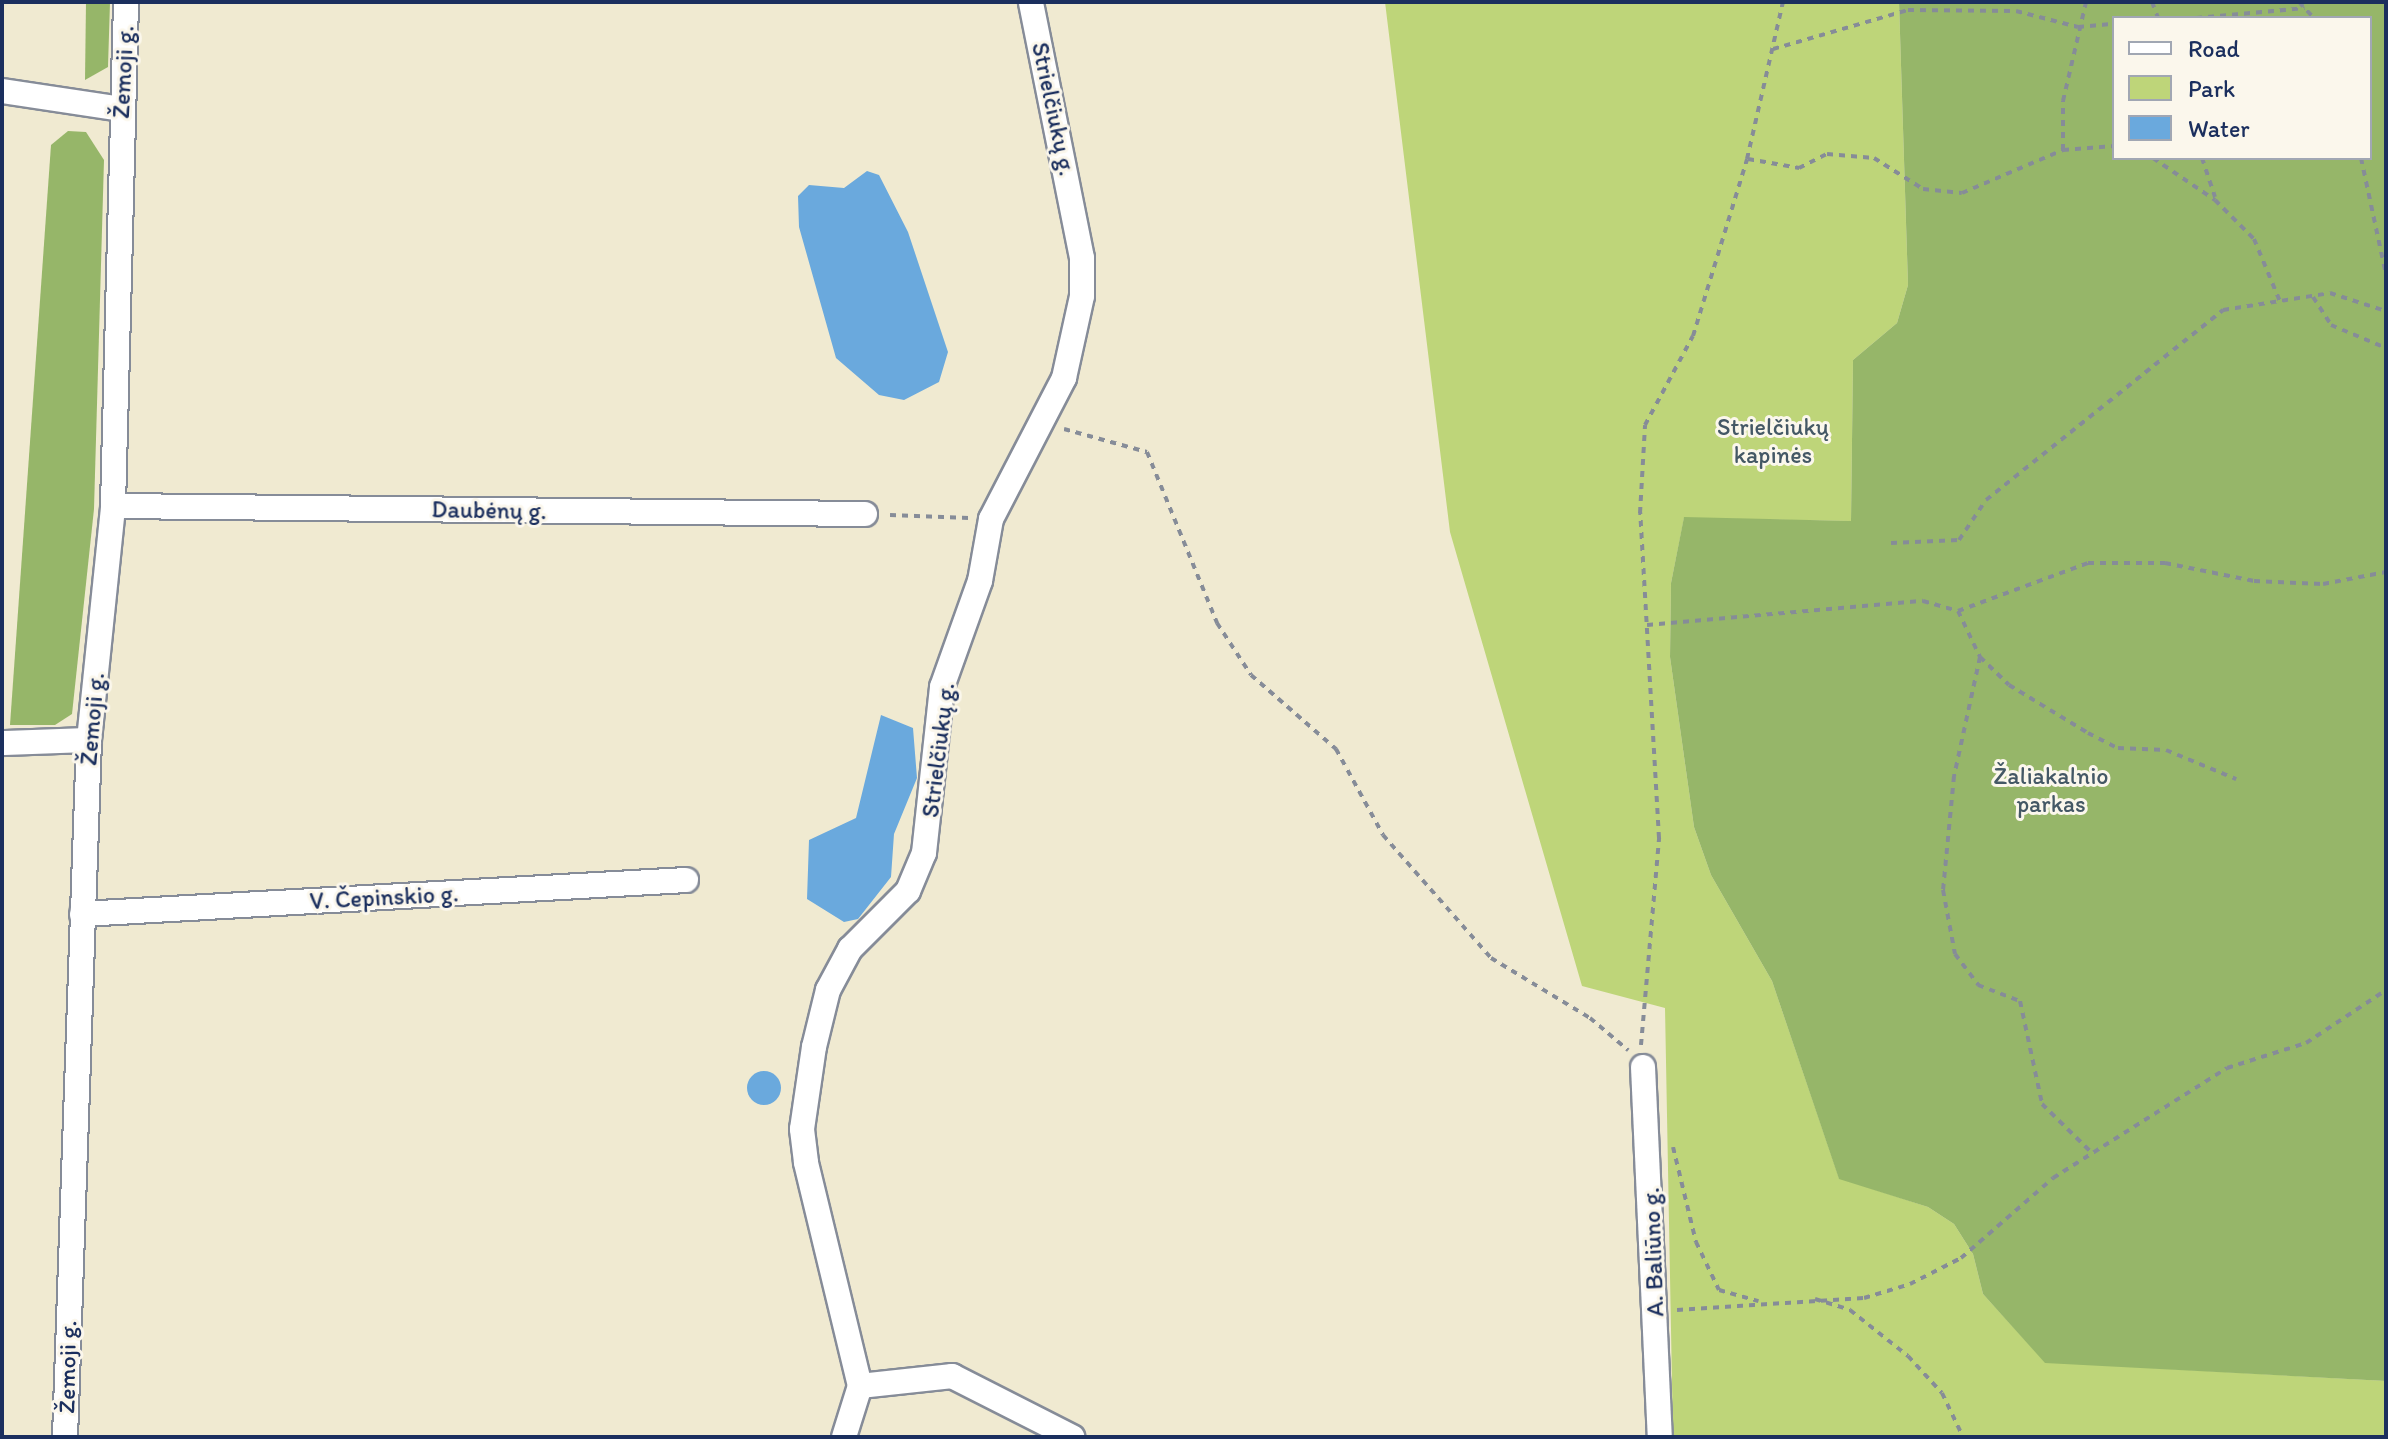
<!DOCTYPE html>
<html>
<head>
<meta charset="utf-8">
<style>
  body { margin:0 }
  #map { position:relative; width:2388px; height:1439px; overflow:hidden; background:#f0ead1; font-family:Itim,sans-serif }
  div>[style] { position:absolute }
  .green>* { inset:0; background:#bed579 }
  .forest>* { inset:0; background:#96b669 }
  .water>* { inset:0; background:#6aa9dd }
  .round { border-radius:50% }
  .path>* { height:4px; margin-top:-2px; transform-origin:0; background:repeating-linear-gradient(90deg,#868c98 0 6px,transparent 0 12px) }
  .roads { filter:drop-shadow(2px 0 #868c98) drop-shadow(-2px 0 #868c98) drop-shadow(0 2px #868c98) drop-shadow(0 -2px #868c98) }
  .minor>* { height:24px; margin:-12px; padding:0 12px; transform-origin:12px; border-radius:12px; background:#fff }
  span { translate:-50% -50%; white-space:nowrap; text-align:center; line-height:1.15; -webkit-text-stroke:6px #fbf7ec; paint-order:stroke }
  .street-label { font-size:24px; color:#1b2f5e }
  .park-label { font-size:24px; color:#445865 }
  .frame { position:absolute; inset:0; border:4px solid #1b2f5e; pointer-events:none }
  .legend { position:absolute; left:2112px; top:16px; width:260px; height:144px; box-sizing:border-box; background:#fbf7ec; border:2px solid #a1a7b3; margin:0; padding:10px 14px; list-style:none; font-size:24px; color:#1b2f5e }
  .legend li { display:flex; align-items:center; gap:16px; height:40px }
  .legend b { width:40px; border:2px solid #a1a7b3 }
</style>
</head>
<body>
<div id="map">
  <div class="green">
    <i style="clip-path:polygon(1385px 2px,1899px 2px,1908px 285px,1897px 323px,1853px 360px,1851px 521px,1684px 518px,1671px 583px,1670px 657px,1694px 827px,1711px 875px,1772px 981px,1839px 1178px,1928px 1207px,1954px 1224px,1973px 1254px,1983px 1294px,2045px 1362px,2386px 1381px,2386px 1437px,1673px 1437px,1665px 1008px,1582px 986px,1450px 532px)"></i>
  </div>
  <div class="forest">
    <i style="clip-path:polygon(86px 2px,110px 2px,108px 67px,85px 80px)"></i>
    <i style="clip-path:polygon(evenodd,1899px 2px,2386px 2px,2386px 1381px,2045px 1363px,1983px 1294px,1973px 1254px,1954px 1224px,1928px 1207px,1839px 1179px,1772px 981px,1711px 875px,1694px 827px,1670px 657px,1671px 583px,1684px 517px,1851px 521px,1853px 360px,1897px 323px,1908px 285px,1899px 2px,2114px 18px,2370px 18px,2370px 158px,2114px 158px,2114px 18px)"></i>
    <i style="clip-path:polygon(68px 131px,86px 132px,104px 160px,94px 509px,72px 714px,55px 725px,10px 725px,51px 145px)"></i>
  </div>
  <div class="water">
    <i style="clip-path:polygon(867px 171px,879px 175px,908px 232px,948px 352px,939px 382px,904px 400px,879px 395px,836px 358px,799px 227px,798px 196px,809px 185px,844px 188px)"></i>
    <i style="clip-path:polygon(881px 715px,913px 728px,917px 778px,894px 834px,891px 877px,858px 919px,844px 922px,807px 899px,809px 840px,856px 818px)"></i>
    <i class="round" style="left:747px;top:1071px;width:34px;height:34px"></i>
  </div>
  <div class="path">
    <i style="left:2152px;top:2px;width:17px;rotate:69deg"></i>
    <i style="left:2299px;top:2px;width:22px;rotate:47deg"></i>
    <i style="left:2196px;top:18px;width:109px;rotate:-5.2deg"></i>
    <i style="left:1773px;top:49px;width:141px;rotate:-16.1deg"></i>
    <i style="left:1908px;top:10px;width:108px;rotate:0.5deg"></i>
    <i style="left:2016px;top:11px;width:64px;rotate:14.5deg"></i>
    <i style="left:2078px;top:27px;width:36px;rotate:-5deg"></i>
    <i style="left:2063px;top:150px;width:49px;rotate:-90deg"></i>
    <i style="left:2063px;top:101px;width:102px;rotate:-76.9deg"></i>
    <i style="left:2153px;top:158px;width:75px;rotate:34.1deg"></i>
    <i style="left:2215px;top:200px;width:55px;rotate:45deg"></i>
    <i style="left:2254px;top:239px;width:70px;rotate:67.4deg"></i>
    <i style="left:2202px;top:158px;width:41px;rotate:71.6deg"></i>
    <i style="left:2361px;top:158px;width:120px;rotate:77.9deg"></i>
    <i style="left:1748px;top:159px;width:52px;rotate:10deg"></i>
    <i style="left:1799px;top:168px;width:31px;rotate:-27deg"></i>
    <i style="left:1827px;top:154px;width:47px;rotate:4.9deg"></i>
    <i style="left:1874px;top:158px;width:58px;rotate:32.3deg"></i>
    <i style="left:1923px;top:189px;width:39px;rotate:6deg"></i>
    <i style="left:1962px;top:193px;width:110px;rotate:-23.1deg"></i>
    <i style="left:2063px;top:150px;width:51px;rotate:-4.5deg"></i>
    <i style="left:2313px;top:297px;width:33px;rotate:57deg"></i>
    <i style="left:2331px;top:325px;width:60px;rotate:22.7deg"></i>
    <i style="left:1064px;top:429px;width:86px;rotate:15.5deg"></i>
    <i style="left:1147px;top:452px;width:185px;rotate:67.7deg"></i>
    <i style="left:1217px;top:623px;width:62px;rotate:56.8deg"></i>
    <i style="left:1251px;top:675px;width:113px;rotate:41deg"></i>
    <i style="left:1336px;top:749px;width:98px;rotate:61.3deg"></i>
    <i style="left:1383px;top:835px;width:164px;rotate:48.7deg"></i>
    <i style="left:1491px;top:958px;width:116px;rotate:31.2deg"></i>
    <i style="left:1590px;top:1018px;width:50px;rotate:40.1deg"></i>
    <i style="left:890px;top:515px;width:79px;rotate:2.2deg"></i>
    <i style="left:1891px;top:543px;width:68px;rotate:-2.5deg"></i>
    <i style="left:1959px;top:540px;width:48px;rotate:-56deg"></i>
    <i style="left:1986px;top:500px;width:304px;rotate:-38.7deg"></i>
    <i style="left:2223px;top:310px;width:108px;rotate:-9deg"></i>
    <i style="left:2330px;top:293px;width:59px;rotate:17.8deg"></i>
    <i style="left:1958px;top:611px;width:51px;rotate:64.4deg"></i>
    <i style="left:1980px;top:657px;width:40px;rotate:44deg"></i>
    <i style="left:2009px;top:685px;width:92px;rotate:31.3deg"></i>
    <i style="left:2088px;top:733px;width:34px;rotate:27deg"></i>
    <i style="left:2118px;top:748px;width:48px;rotate:2.4deg"></i>
    <i style="left:2166px;top:750px;width:76px;rotate:22.5deg"></i>
    <i style="left:1647px;top:625px;width:277px;rotate:-5deg"></i>
    <i style="left:1923px;top:601px;width:36px;rotate:16deg"></i>
    <i style="left:1958px;top:611px;width:139px;rotate:-20.3deg"></i>
    <i style="left:2088px;top:563px;width:77px"></i>
    <i style="left:2165px;top:563px;width:91px;rotate:11.4deg"></i>
    <i style="left:2254px;top:581px;width:69px;rotate:2.5deg"></i>
    <i style="left:2323px;top:584px;width:64px;rotate:-10.8deg"></i>
    <i style="left:1980px;top:657px;width:122px;rotate:102.3deg"></i>
    <i style="left:1954px;top:776px;width:115px;rotate:95.5deg"></i>
    <i style="left:1943px;top:890px;width:65px;rotate:79.4deg"></i>
    <i style="left:1955px;top:954px;width:39px;rotate:53deg"></i>
    <i style="left:1978px;top:985px;width:45px;rotate:20.9deg"></i>
    <i style="left:2020px;top:1001px;width:105px;rotate:77.9deg"></i>
    <i style="left:2042px;top:1104px;width:70px;rotate:44.4deg"></i>
    <i style="left:1641px;top:1045px;width:208px;rotate:-85deg"></i>
    <i style="left:1659px;top:838px;width:326px;rotate:-93.3deg"></i>
    <i style="left:1640px;top:513px;width:88px;rotate:-86.7deg"></i>
    <i style="left:1645px;top:425px;width:101px;rotate:-61.7deg"></i>
    <i style="left:1693px;top:336px;width:185px;rotate:-73deg"></i>
    <i style="left:1747px;top:159px;width:161px;rotate:-77.1deg"></i>
    <i style="left:1673px;top:1147px;width:98px;rotate:76.4deg"></i>
    <i style="left:1696px;top:1242px;width:53px;rotate:64.4deg"></i>
    <i style="left:1719px;top:1290px;width:41px;rotate:15.8deg"></i>
    <i style="left:1815px;top:1299px;width:37px;rotate:17deg"></i>
    <i style="left:1850px;top:1310px;width:74px;rotate:38.4deg"></i>
    <i style="left:1908px;top:1356px;width:50px;rotate:47.4deg"></i>
    <i style="left:1942px;top:1393px;width:49px;rotate:64.5deg"></i>
    <i style="left:1677px;top:1310px;width:187px;rotate:-3.7deg"></i>
    <i style="left:1864px;top:1298px;width:48px;rotate:-16.9deg"></i>
    <i style="left:1910px;top:1284px;width:57px;rotate:-27deg"></i>
    <i style="left:1961px;top:1258px;width:122px;rotate:-41deg"></i>
    <i style="left:2053px;top:1178px;width:206px;rotate:-32.3deg"></i>
    <i style="left:2227px;top:1068px;width:83px;rotate:-17.6deg"></i>
    <i style="left:2306px;top:1043px;width:96px;rotate:-33.5deg"></i>
  </div>
  <div class="roads">
    <div class="minor">
      <i style="left:2px;top:91px;width:120px;rotate:8.6deg"></i>
      <i style="left:113px;top:506px;width:752px;rotate:0.61deg"></i>
      <i style="left:2px;top:743px;width:87px;rotate:-2deg"></i>
      <i style="left:82px;top:914px;width:605px;rotate:-3.22deg"></i>
      <i style="left:1643px;top:1067px;width:370px;rotate:87.4deg"></i>
      <i style="left:860px;top:1386px;width:93px;rotate:-6.2deg"></i>
      <i style="left:952px;top:1376px;width:135px;rotate:26.9deg"></i>
      <i style="left:65px;top:1437px;width:697px;rotate:-88.03deg"></i>
      <i style="left:89px;top:740px;width:235px;rotate:-84.1deg"></i>
      <i style="left:113px;top:506px;width:504px;rotate:-88.52deg"></i>
      <i style="left:844px;top:1437px;width:53px;rotate:-72.6deg"></i>
      <i style="left:860px;top:1386px;width:230px;rotate:-103.6deg"></i>
      <i style="left:806px;top:1162px;width:33px;rotate:-97deg"></i>
      <i style="left:802px;top:1129px;width:83px;rotate:-81.7deg"></i>
      <i style="left:814px;top:1047px;width:59px;rotate:-76.2deg"></i>
      <i style="left:828px;top:990px;width:47px;rotate:-61.8deg"></i>
      <i style="left:850px;top:949px;width:82px;rotate:-45deg"></i>
      <i style="left:908px;top:891px;width:41px;rotate:-67.2deg"></i>
      <i style="left:924px;top:853px;width:167px;rotate:-83.8deg"></i>
      <i style="left:942px;top:687px;width:113px;rotate:-70.3deg"></i>
      <i style="left:980px;top:581px;width:63px;rotate:-79.9deg"></i>
      <i style="left:991px;top:519px;width:159px;rotate:-62.6deg"></i>
      <i style="left:1064px;top:378px;width:84px;rotate:-77.6deg"></i>
      <i style="left:1082px;top:296px;width:38px;rotate:-90deg"></i>
      <i style="left:1082px;top:258px;width:261px;rotate:-101.3deg"></i>
    </div>
  </div>
  <div class="street-label">
    <span style="left:123px;top:72px;rotate:-87deg">Žemoji g.</span>
    <span style="left:1054px;top:109px;rotate:78deg">Strielčiukų g.</span>
    <span style="left:489px;top:510px;rotate:1deg">Daubėnų g.</span>
    <span style="left:92px;top:719px;rotate:-85deg">Žemoji g.</span>
    <span style="left:938px;top:750px;rotate:-83deg">Strielčiukų g.</span>
    <span style="left:384px;top:897px;rotate:-3deg">V. Čepinskio g.</span>
    <span style="left:1653px;top:1252px;rotate:-92deg">A. Baliūno g.</span>
    <span style="left:67px;top:1367px;rotate:-89deg">Žemoji g.</span>
  </div>
  <div class="park-label">
    <span style="left:1773px;top:441px">Strielčiukų<br>kapinės</span>
    <span style="left:2051px;top:790px">Žaliakalnio<br>parkas</span>
  </div>
  <div class="frame"></div>
  <ul class="legend">
  <li><b style="height:10px;background:#fff"></b>Road</li>
  <li><b style="height:22px;background:#bed579"></b>Park</li>
  <li><b style="height:22px;background:#6aa9dd"></b>Water</li>
  </ul>
</div>
</body>
</html>
